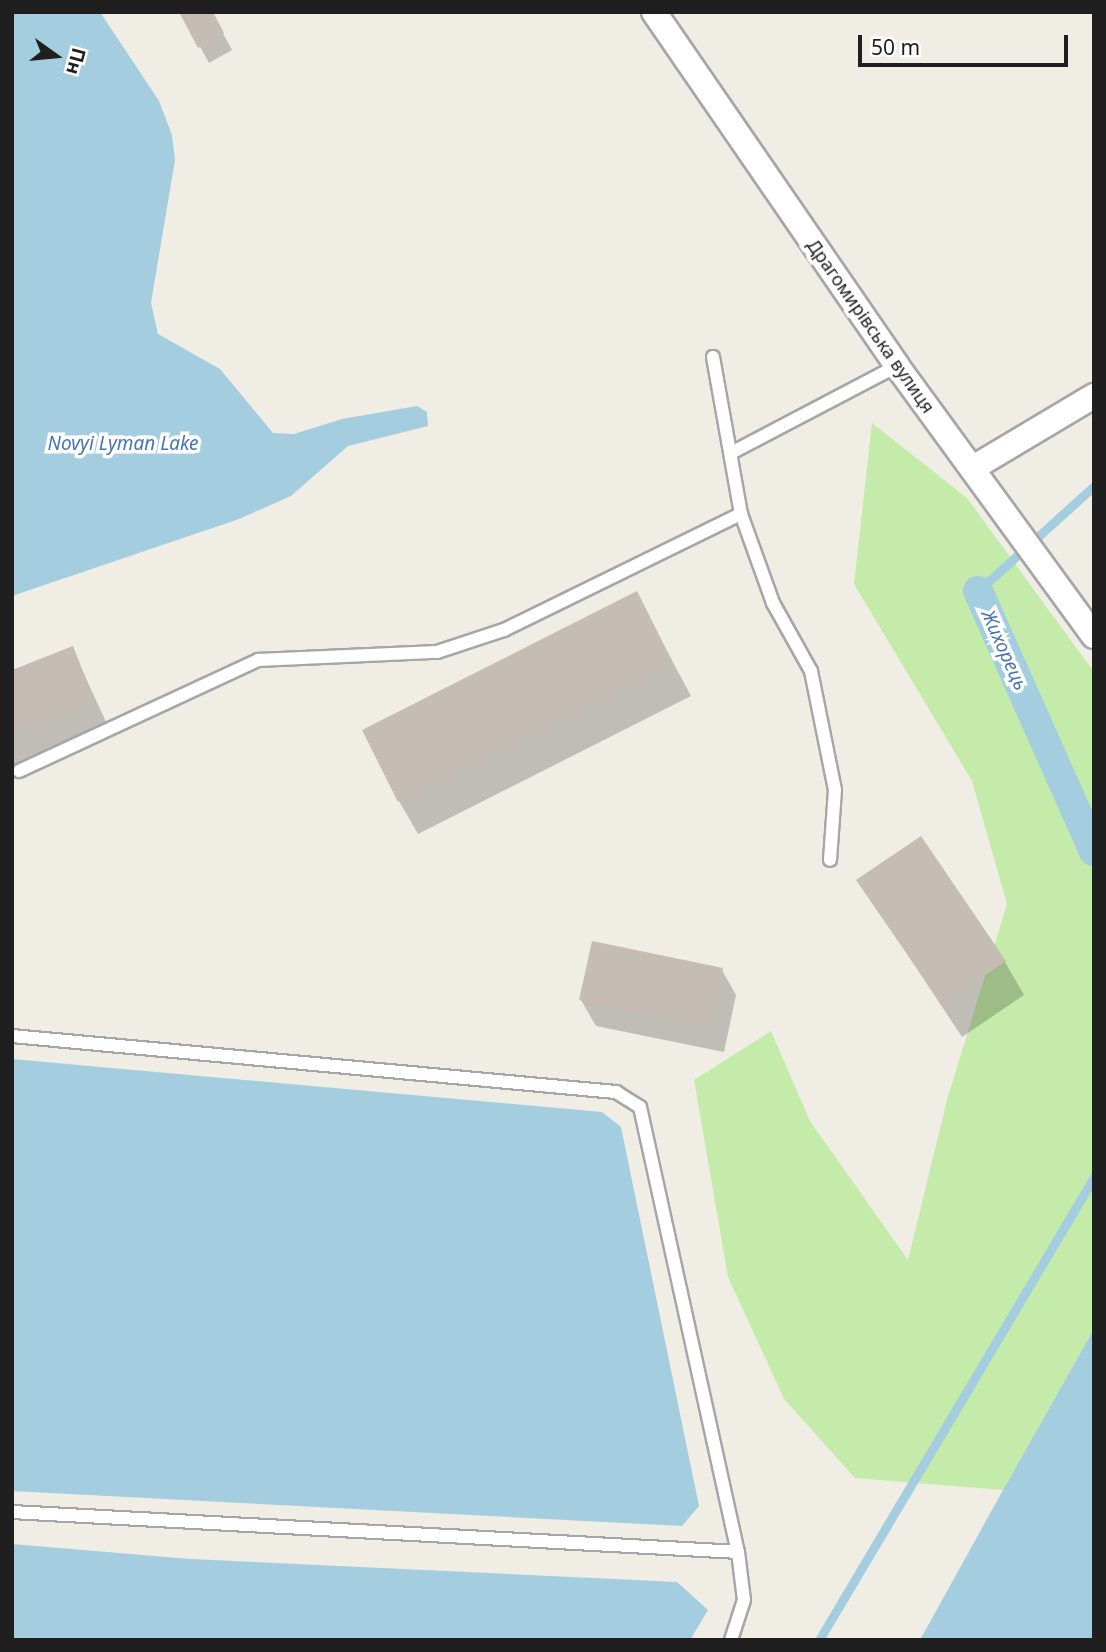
<!DOCTYPE html>
<html>
<head>
<meta charset="utf-8">
<style>
  body { margin:0 }
  #map { position:relative; width:1106px; height:1652px; overflow:hidden; background:#f0ede5; font-family:"Noto Sans",sans-serif }
  div>[style] { position:absolute }
  .grass>* { inset:0; background:#c5ebaa }
  .water>* { inset:0; background:#a4cddf }
  .shadow>* { inset:0; background:#0003 }
  .stream>* { height:9px; margin:-4.5px; padding:0 4.5px; transform-origin:4.5px; border-radius:4.5px; background:#a4cddf }
  .canal>* { height:30px; margin:-15px; padding:0 15px; transform-origin:15px; border-radius:15px; background:#a4cddf }
  .building>* { inset:0; background:#c5bcb4 }
  .roads { filter:drop-shadow(2px 0 #a6a6a6) drop-shadow(-2px 0 #a6a6a6) drop-shadow(0 2px #a6a6a6) drop-shadow(0 -2px #a6a6a6) }
  .lane>* { height:12px; margin:-6px; padding:0 6px; transform-origin:6px; border-radius:6px; background:#fff }
  .street>* { height:24px; margin:-12px; padding:0 12px; transform-origin:12px; border-radius:12px; background:#fff }
  span { translate:-50% -50%; white-space:nowrap; text-align:center; line-height:1.15; -webkit-text-stroke:7px #fff; paint-order:stroke }
  .street-label { font-size:18px; color:#1f1f1f }
  .water-label { font-size:19px; color:#4874b2; font-style:italic }
  .frame { position:absolute; inset:0; border:14px solid #1f1f1f; pointer-events:none }
  .north { position:absolute; left:21px; top:21px; width:70px; height:70px; -webkit-text-stroke:5px #fff; paint-order:stroke; rotate:105deg; font-size:19px; font-weight:700; line-height:28px; text-align:center; color:#1f1f1f }
  .north::after { content:''; display:block; margin:auto; width:24px; height:32px; background:#1f1f1f; clip-path:polygon(50% 0,100% 100%,50% 72%,0 100%) }
  .scale { position:absolute; left:858px; top:35px; width:210px; height:32px; box-sizing:border-box; border:4px solid #1f1f1f; border-top:0; padding-left:9px; font-size:21px; line-height:24px; white-space:nowrap; color:#1f1f1f; -webkit-text-stroke:5px #fff; paint-order:stroke }
</style>
</head>
<body>
<div id="map">
  <div class="grass">
    <i style="clip-path:polygon(872px 423px,967px 498px,1094px 672px,1094px 1329px,1003px 1490px,855px 1478px,784px 1399px,728px 1277px,694px 1080px,771px 1031px,810px 1121px,908px 1260px,947px 1100px,1007px 904px,972px 781px,854px 584px)"></i>
  </div>
  <div class="water">
    <i style="clip-path:polygon(12px 12px,100px 12px,159px 101px,172px 135px,175px 160px,151px 303px,158px 334px,220px 369px,273px 433px,294px 434px,342px 419px,417px 406px,427px 412px,428px 426px,348px 446px,291px 496px,239px 519px,12px 596px)"></i>
    <i style="clip-path:polygon(12px 1059px,602px 1112px,621px 1127px,699px 1506px,682px 1526px,12px 1491px)"></i>
    <i style="clip-path:polygon(1094px 1329px,1094px 1640px,920px 1640px,1003px 1490px)"></i>
    <i style="clip-path:polygon(12px 1544px,190px 1559px,677px 1582px,708px 1610px,690px 1640px,12px 1640px)"></i>
  </div>
  <div class="shadow">
    <i style="clip-path:polygon(181px 12px,211px 12px,232px 50px,209px 63px)"></i>
    <i style="clip-path:polygon(636px 593px,691px 696px,418px 834px,399px 801px)"></i>
    <i style="clip-path:polygon(72px 648px,112px 735px,12px 775px,12px 672px)"></i>
    <i style="clip-path:polygon(859px 881px,1005px 962px,1024px 995px,962px 1037px)"></i>
    <i style="clip-path:polygon(722px 970px,736px 995px,724px 1052px,596px 1026px,581px 1000px)"></i>
  </div>
  <div class="stream">
    <i style="left:978px;top:591px;width:156px;rotate:-42.2deg"></i>
    <i style="left:819px;top:1640px;width:539px;rotate:-59.29deg"></i>
  </div>
  <div class="canal">
    <i style="left:978px;top:591px;width:285px;rotate:66deg"></i>
  </div>
  <div class="building">
    <i style="clip-path:polygon(179px 12px,213px 12px,224px 33px,198px 48px)"></i>
    <i style="clip-path:polygon(637px 591px,673px 663px,398px 802px,362px 730px)"></i>
    <i style="clip-path:polygon(73px 646px,95px 702px,12px 735px,12px 670px)"></i>
    <i style="clip-path:polygon(921px 836px,1006px 961px,942px 1005px,856px 880px)"></i>
    <i style="clip-path:polygon(592px 941px,723px 968px,710px 1028px,579px 1000px)"></i>
  </div>
  <div class="roads">
    <div class="lane">
      <i style="left:713px;top:357px;width:159px;rotate:79.9deg"></i>
      <i style="left:741px;top:514px;width:95px;rotate:70.2deg"></i>
      <i style="left:773px;top:603px;width:78px;rotate:60.8deg"></i>
      <i style="left:811px;top:671px;width:121px;rotate:78.6deg"></i>
      <i style="left:835px;top:790px;width:70px;rotate:94.1deg"></i>
      <i style="left:731px;top:453px;width:187px;rotate:-27.7deg"></i>
      <i style="left:19px;top:771px;width:264px;rotate:-24.9deg"></i>
      <i style="left:258px;top:660px;width:179px;rotate:-2.6deg"></i>
      <i style="left:437px;top:652px;width:71px;rotate:-18.2deg"></i>
      <i style="left:504px;top:630px;width:264px;rotate:-26.1deg"></i>
      <i style="left:12px;top:1036px;width:607px;rotate:5.3deg"></i>
      <i style="left:616px;top:1092px;width:28px;rotate:32deg"></i>
      <i style="left:640px;top:1107px;width:456px;rotate:77.6deg"></i>
      <i style="left:738px;top:1552px;width:48px;rotate:82.9deg"></i>
      <i style="left:744px;top:1600px;width:42px;rotate:108deg"></i>
      <i style="left:12px;top:1512px;width:727px;rotate:3.15deg"></i>
    </div>
    <div class="street">
      <i style="left:654px;top:12px;width:429px;rotate:55.5deg"></i>
      <i style="left:897px;top:366px;width:334px;rotate:53.9deg"></i>
      <i style="left:973px;top:468px;width:141px;rotate:-30.8deg"></i>
    </div>
  </div>
  <div class="street-label">
    <span style="left:871px;top:326px;rotate:55deg">Драгомирівська вулиця</span>
  </div>
  <div class="water-label">
    <span style="left:123px;top:444px">Novyi Lyman Lake</span>
    <span style="left:1004px;top:650px;rotate:66deg">Жихорець</span>
  </div>
  <div class="frame"></div>
  <div class="north">Пн</div>
  <div class="scale">50 m</div>
</div>
</body>
</html>
